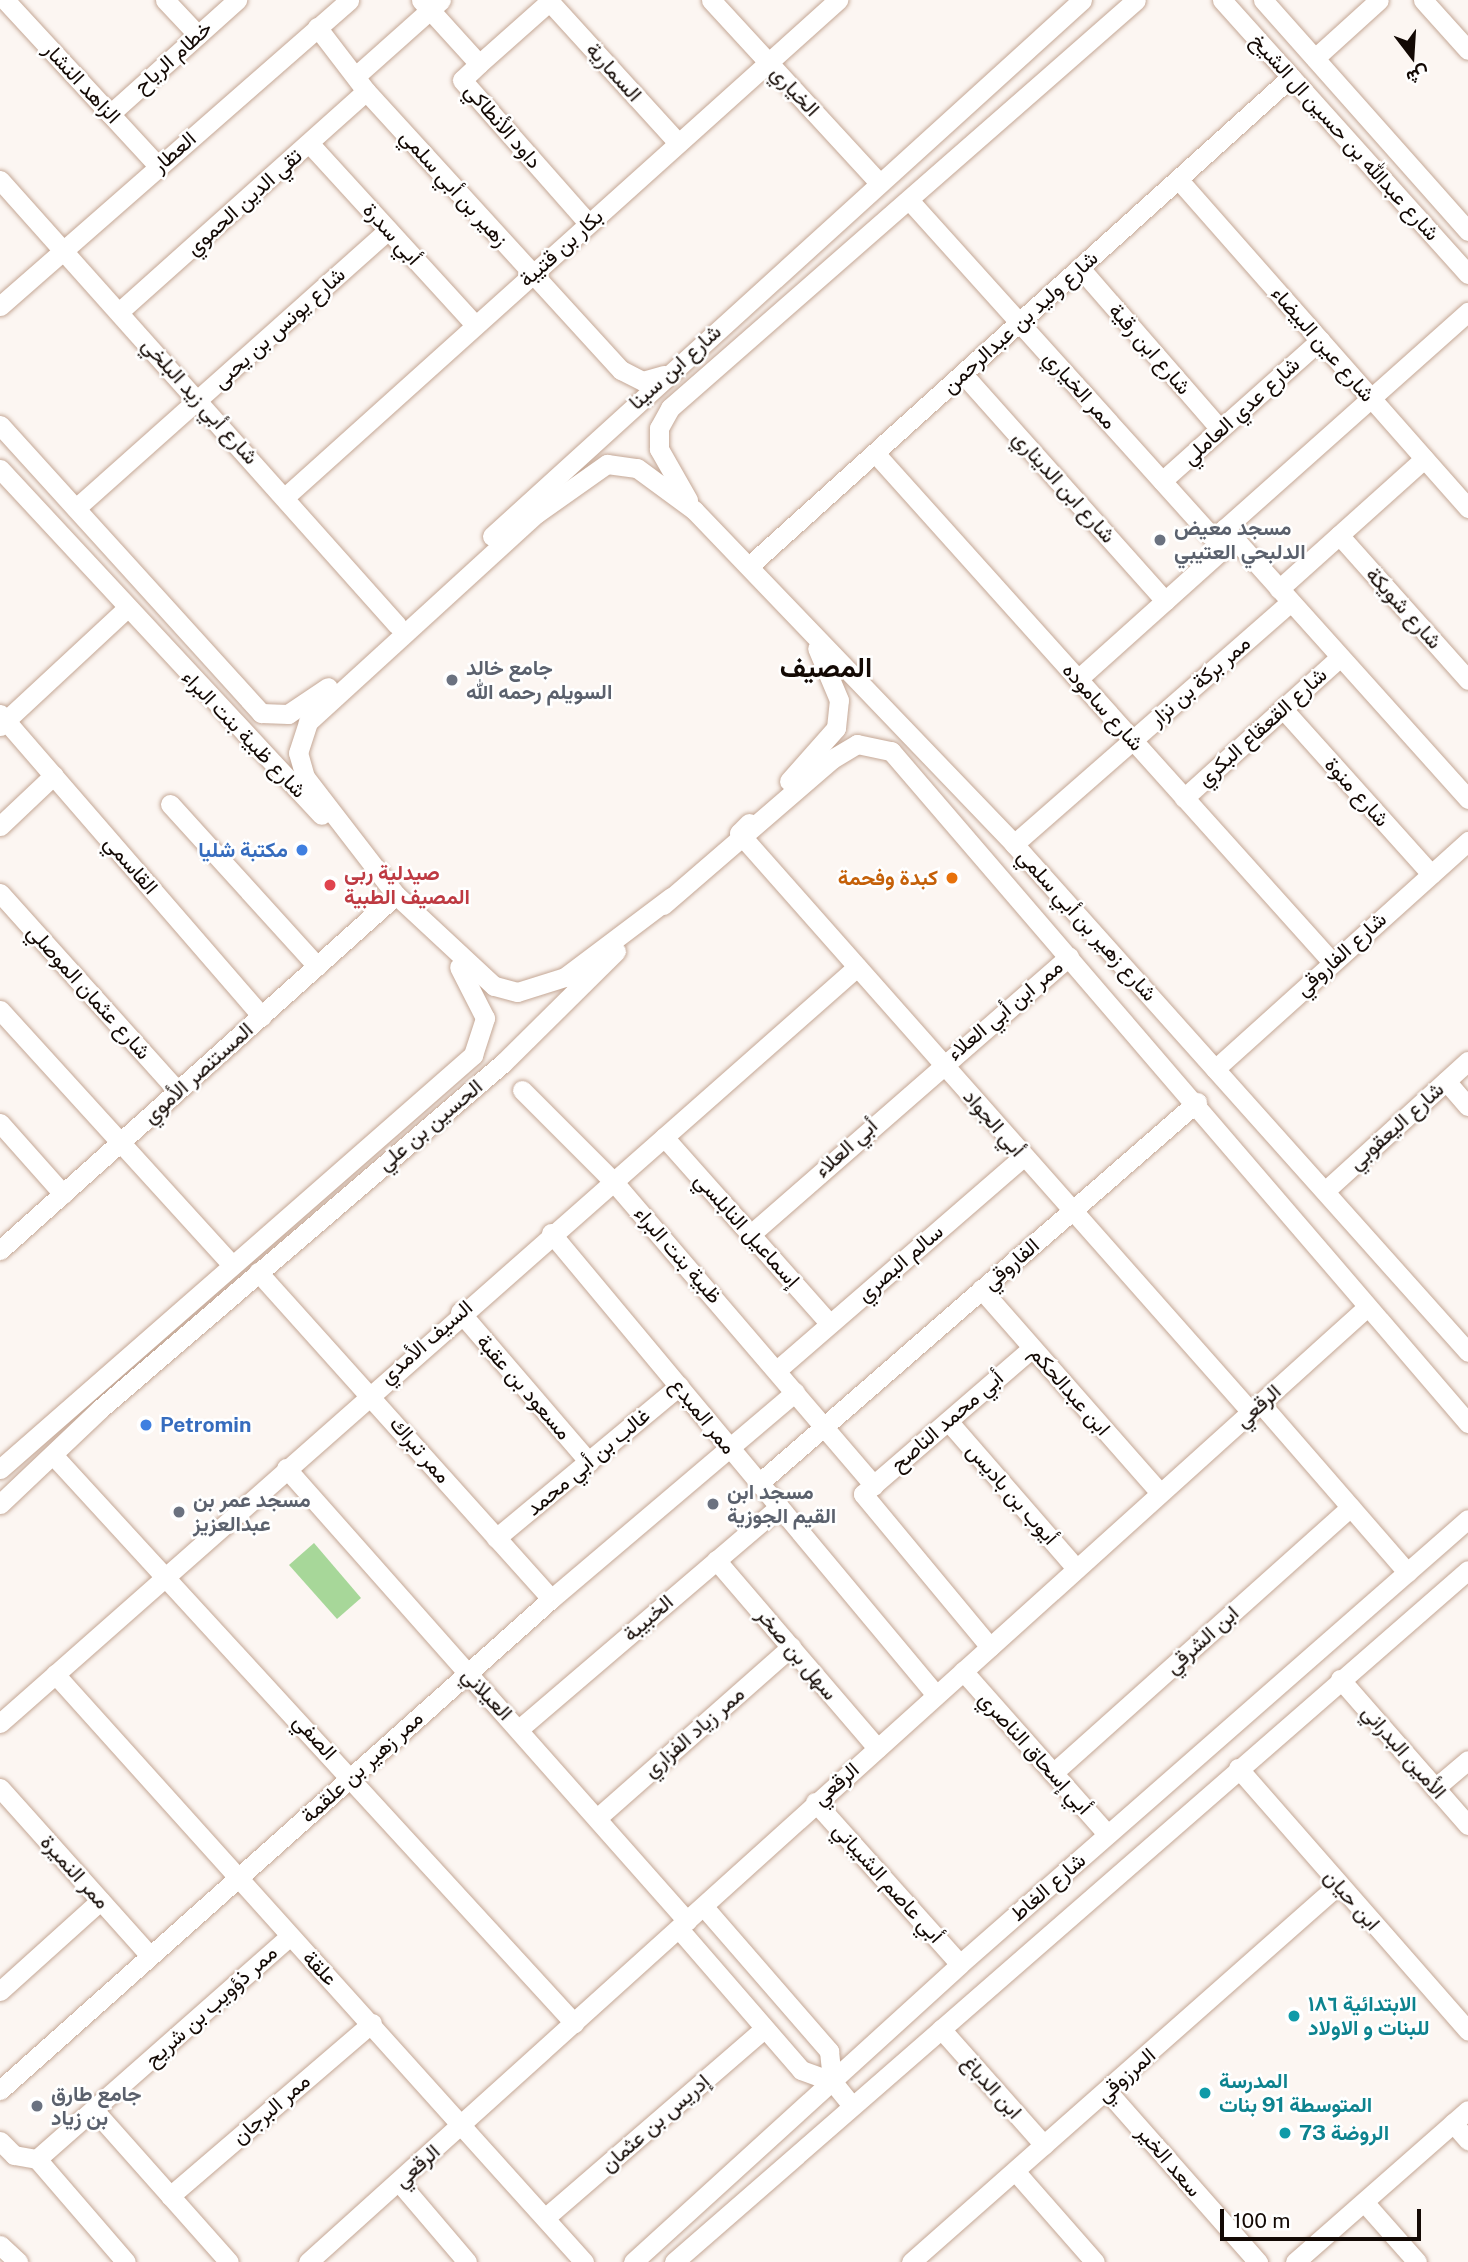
<!DOCTYPE html>
<html>
<head>
<meta charset="utf-8">
<style>
  body { margin:0 }
  #map { position:relative; width:1468px; height:2262px; overflow:hidden; background:#fcf6f2; font-family:"Public Sans",Vazirmatn,sans-serif }
  div>[style] { position:absolute }
  [style*='--x'] { left:calc(var(--x)*1px); top:calc(var(--y)*1px); width:calc(var(--w)*1px); rotate:calc(var(--a)*1deg) }
  .green>* { inset:0; background:#a7d799 }
  .roads { filter:drop-shadow(0 0 2px #c4a795) drop-shadow(0 0 2px #c4a795) }
  .minor>* { height:19px; margin:-9.5px; padding:0 9.5px; transform-origin:9.5px; border-radius:9.5px; background:#fff }
  .dots>* { width:19px; height:19px; translate:-50% -50%; box-sizing:border-box; border:4px solid #fff; border-radius:50% }
  span { translate:-50% -50%; white-space:nowrap; text-align:center; line-height:1.15; -webkit-text-stroke:5px #fff; paint-order:stroke }
  .street-label { font-size:21px; color:#130904 }
  .worship-label { font-size:21px; color:#5b616d; font-weight:700 }
  .left { translate:0 -50%; text-align:left }
  .shop-label { font-size:21px; color:#366cbe; font-weight:700 }
  .right { translate:-100% -50%; text-align:right }
  .health-label { font-size:21px; color:#be3a42; font-weight:700 }
  .food-label { font-size:21px; color:#c56008; font-weight:700 }
  .culture-label { font-size:21px; color:#0d838f; font-weight:700 }
  .district-label { font-size:28px; color:#130904; font-weight:700 }
  .north { position:absolute; left:1377px; top:21px; width:70px; height:70px; -webkit-text-stroke:5px #fff; paint-order:stroke; rotate:163deg; font-size:19px; font-weight:700; line-height:28px; text-align:center; color:#130904 }
  .north::after { content:''; display:block; margin:auto; width:24px; height:32px; background:#130904; clip-path:polygon(50% 0,100% 100%,50% 72%,0 100%) }
  .scale { position:absolute; left:1220px; top:2209px; width:201px; height:32px; box-sizing:border-box; border:4px solid #130904; border-top:0; padding-left:9px; font-size:21px; line-height:24px; white-space:nowrap; color:#130904; -webkit-text-stroke:5px #fff; paint-order:stroke }
</style>
</head>
<body>
<div id="map">
  <div class="green">
    <div style="clip-path:polygon(314px 1543px,361px 1598px,337px 1619px,289px 1565px)"></div>
  </div>
  <div class="roads">
    <div class="minor">
      <div style="--x:5;--y:0;--w:226;--a:47.3"></div>
      <div style="--x:165;--y:0;--w:48;--a:46.7"></div>
      <div style="--x:421;--y:0;--w:86;--a:47.8"></div>
      <div style="--x:479;--y:64;--w:23;--a:137"></div>
      <div style="--x:462;--y:80;--w:191;--a:48.6"></div>
      <div style="--x:711;--y:0;--w:248;--a:47.4"></div>
      <div style="--x:1222;--y:0;--w:368;--a:48.1"></div>
      <div style="--x:1263;--y:0;--w:309;--a:48.4"></div>
      <div style="--x:1423;--y:0;--w:67;--a:48"></div>
      <div style="--x:549;--y:1;--w:192;--a:47.7"></div>
      <div style="--x:317;--y:27;--w:81;--a:52.6"></div>
      <div style="--x:366;--y:91;--w:378;--a:47.6"></div>
      <div style="--x:621;--y:370;--w:25;--a:27"></div>
      <div style="--x:643;--y:381;--w:22;--a:-16"></div>
      <div style="--x:1315;--y:58;--w:86;--a:-42.2"></div>
      <div style="--x:479;--y:64;--w:96;--a:-41.6"></div>
      <div style="--x:358;--y:74;--w:111;--a:-41.7"></div>
      <div style="--x:110;--y:114;--w:171;--a:-41.9"></div>
      <div style="--x:309;--y:143;--w:246;--a:47.6"></div>
      <div style="--x:1178;--y:179;--w:439;--a:48.6"></div>
      <div style="--x:0;--y:180;--w:596;--a:48.26"></div>
      <div style="--x:909;--y:200;--w:469;--a:48"></div>
      <div style="--x:1080;--y:268;--w:213;--a:49"></div>
      <div style="--x:0;--y:306;--w:464;--a:-41.2"></div>
      <div style="--x:120;--y:311;--w:330;--a:-41.8"></div>
      <div style="--x:963;--y:374;--w:304;--a:48.3"></div>
      <div style="--x:0;--y:425;--w:389;--a:47.8"></div>
      <div style="--x:261;--y:713;--w:27;--a:2"></div>
      <div style="--x:288;--y:714;--w:48;--a:-34"></div>
      <div style="--x:875;--y:453;--w:684;--a:48.08"></div>
      <div style="--x:0;--y:469;--w:472;--a:47.1"></div>
      <div style="--x:1162;--y:481;--w:212;--a:-41.7"></div>
      <div style="--x:285;--y:497;--w:744;--a:-41.95"></div>
      <div style="--x:688;--y:500;--w:59;--a:-119.6"></div>
      <div style="--x:659;--y:449;--w:21;--a:-90"></div>
      <div style="--x:659;--y:428;--w:23;--a:-61"></div>
      <div style="--x:670;--y:408;--w:619;--a:-41.2"></div>
      <div style="--x:76;--y:508;--w:418;--a:-41.7"></div>
      <div style="--x:1225;--y:528;--w:364;--a:48.1"></div>
      <div style="--x:1339;--y:535;--w:194;--a:48.3"></div>
      <div style="--x:492;--y:536;--w:797;--a:-42.25"></div>
      <div style="--x:1223;--y:541;--w:11;--a:-90"></div>
      <div style="--x:1223;--y:530;--w:328;--a:-41.7"></div>
      <div style="--x:749;--y:566;--w:730;--a:-42.06"></div>
      <div style="--x:1279;--y:589;--w:195;--a:-41.9"></div>
      <div style="--x:1078;--y:679;--w:195;--a:-41.9"></div>
      <div style="--x:1283;--y:709;--w:222;--a:48.1"></div>
      <div style="--x:0;--y:714;--w:400;--a:49.1"></div>
      <div style="--x:0;--y:726;--w:171;--a:-42.9"></div>
      <div style="--x:789;--y:781;--w:71;--a:-48.4"></div>
      <div style="--x:836;--y:728;--w:28;--a:-84"></div>
      <div style="--x:839;--y:700;--w:56;--a:-112.9"></div>
      <div style="--x:1184;--y:798;--w:210;--a:-42.1"></div>
      <div style="--x:170;--y:804;--w:219;--a:47.8"></div>
      <div style="--x:749;--y:823;--w:14;--a:135"></div>
      <div style="--x:739;--y:833;--w:773;--a:48.51"></div>
      <div style="--x:0;--y:826;--w:74;--a:-43.4"></div>
      <div style="--x:1014;--y:844;--w:367;--a:-41.2"></div>
      <div style="--x:0;--y:893;--w:265;--a:48.1"></div>
      <div style="--x:671;--y:897;--w:133;--a:143"></div>
      <div style="--x:565;--y:977;--w:50;--a:162.6"></div>
      <div style="--x:517;--y:992;--w:24;--a:-165"></div>
      <div style="--x:494;--y:986;--w:134;--a:-137.1"></div>
      <div style="--x:396;--y:895;--w:149;--a:-127.6"></div>
      <div style="--x:305;--y:777;--w:25;--a:-106"></div>
      <div style="--x:298;--y:753;--w:33;--a:-72"></div>
      <div style="--x:308;--y:722;--w:309;--a:-42.4"></div>
      <div style="--x:536;--y:514;--w:87;--a:-35.2"></div>
      <div style="--x:607;--y:464;--w:30;--a:8"></div>
      <div style="--x:637;--y:468;--w:71;--a:36.4"></div>
      <div style="--x:694;--y:510;--w:463;--a:46.2"></div>
      <div style="--x:1014;--y:844;--w:681;--a:48.21"></div>
      <div style="--x:663;--y:905;--w:223;--a:-40.8"></div>
      <div style="--x:832;--y:759;--w:29;--a:-31"></div>
      <div style="--x:857;--y:744;--w:35;--a:12"></div>
      <div style="--x:891;--y:751;--w:886;--a:49.35"></div>
      <div style="--x:0;--y:1010;--w:343;--a:47.7"></div>
      <div style="--x:1215;--y:1069;--w:341;--a:-42"></div>
      <div style="--x:1446;--y:1081;--w:33;--a:49"></div>
      <div style="--x:522;--y:1090;--w:129;--a:45"></div>
      <div style="--x:613;--y:1181;--w:401;--a:49.4"></div>
      <div style="--x:0;--y:1123;--w:95;--a:48.4"></div>
      <div style="--x:664;--y:1137;--w:249;--a:48.4"></div>
      <div style="--x:1325;--y:1191;--w:193;--a:-42.3"></div>
      <div style="--x:551;--y:1233;--w:601;--a:50.19"></div>
      <div style="--x:751;--y:1234;--w:422;--a:-41.1"></div>
      <div style="--x:0;--y:1250;--w:532;--a:-41.88"></div>
      <div style="--x:258;--y:1272;--w:439;--a:48.1"></div>
      <div style="--x:981;--y:1289;--w:271;--a:48.7"></div>
      <div style="--x:460;--y:1312;--w:198;--a:49.3"></div>
      <div style="--x:777;--y:1370;--w:325;--a:-40.9"></div>
      <div style="--x:1261;--y:1404;--w:223;--a:49"></div>
      <div style="--x:948;--y:1421;--w:195;--a:49"></div>
      <div style="--x:53;--y:1455;--w:771;--a:47.47"></div>
      <div style="--x:286;--y:1468;--w:605;--a:48.48"></div>
      <div style="--x:0;--y:1469;--w:629;--a:-41.19"></div>
      <div style="--x:473;--y:1055;--w:39;--a:-72"></div>
      <div style="--x:485;--y:1018;--w:57;--a:-117"></div>
      <div style="--x:758;--y:1484;--w:582;--a:-41.03"></div>
      <div style="--x:0;--y:1504;--w:138;--a:-43.5"></div>
      <div style="--x:100;--y:1409;--w:531;--a:-40.65"></div>
      <div style="--x:503;--y:1063;--w:159;--a:-44.7"></div>
      <div style="--x:496;--y:1538;--w:238;--a:-39.7"></div>
      <div style="--x:716;--y:1560;--w:248;--a:49.4"></div>
      <div style="--x:990;--y:1647;--w:199;--a:-129.7"></div>
      <div style="--x:863;--y:1494;--w:223;--a:-40.8"></div>
      <div style="--x:963;--y:1671;--w:217;--a:48.5"></div>
      <div style="--x:55;--y:1674;--w:791;--a:48.02"></div>
      <div style="--x:1340;--y:1679;--w:194;--a:48.8"></div>
      <div style="--x:0;--y:1723;--w:1143;--a:-41.42"></div>
      <div style="--x:519;--y:1729;--w:340;--a:-40.5"></div>
      <div style="--x:1238;--y:1768;--w:349;--a:48.8"></div>
      <div style="--x:1053;--y:1773;--w:399;--a:-41.8"></div>
      <div style="--x:0;--y:1788;--w:225;--a:48.2"></div>
      <div style="--x:1435;--y:1788;--w:43;--a:-40.3"></div>
      <div style="--x:815;--y:1802;--w:217;--a:48.2"></div>
      <div style="--x:597;--y:1818;--w:259;--a:-41.4"></div>
      <div style="--x:704;--y:1907;--w:191;--a:49"></div>
      <div style="--x:829;--y:2051;--w:30;--a:84"></div>
      <div style="--x:679;--y:1929;--w:186;--a:49.1"></div>
      <div style="--x:801;--y:2070;--w:33;--a:20"></div>
      <div style="--x:832;--y:2081;--w:32;--a:51"></div>
      <div style="--x:0;--y:1991;--w:135;--a:-42"></div>
      <div style="--x:941;--y:2029;--w:155;--a:48.4"></div>
      <div style="--x:0;--y:2090;--w:738;--a:-41.7"></div>
      <div style="--x:551;--y:1599;--w:320;--a:-40.3"></div>
      <div style="--x:1108;--y:2092;--w:227;--a:48.6"></div>
      <div style="--x:94;--y:2110;--w:203;--a:48.4"></div>
      <div style="--x:1453;--y:2123;--w:23;--a:49"></div>
      <div style="--x:0;--y:2141;--w:20;--a:45"></div>
      <div style="--x:14;--y:2155;--w:23;--a:10"></div>
      <div style="--x:37;--y:2159;--w:136;--a:49.2"></div>
      <div style="--x:37;--y:2159;--w:337;--a:-41.4"></div>
      <div style="--x:1015;--y:2171;--w:121;--a:48.7"></div>
      <div style="--x:399;--y:2182;--w:105;--a:49.6"></div>
      <div style="--x:170;--y:2196;--w:266;--a:-40.6"></div>
      <div style="--x:1364;--y:2202;--w:80;--a:48.5"></div>
      <div style="--x:546;--y:2217;--w:288;--a:-40.8"></div>
      <div style="--x:0;--y:2245;--w:25;--a:43"></div>
      <div style="--x:308;--y:2262;--w:1425;--a:-42.04"></div>
      <div style="--x:633;--y:2262;--w:442;--a:-42.3"></div>
      <div style="--x:960;--y:1964;--w:675;--a:-41.22"></div>
      <div style="--x:674;--y:2262;--w:1053;--a:-41.07"></div>
      <div style="--x:911;--y:2262;--w:570;--a:-41.44"></div>
      <div style="--x:1295;--y:2262;--w:230;--a:-41.3"></div>
    </div>
  </div>
  <div class="dots">
    <div style="left:1160px;top:540px;background:#6b7280"></div>
    <div style="left:452px;top:680px;background:#6b7280"></div>
    <div style="left:302px;top:850px;background:#3f7fe0"></div>
    <div style="left:952px;top:878px;background:#e8710a"></div>
    <div style="left:330px;top:885px;background:#e0444e"></div>
    <div style="left:146px;top:1425px;background:#3f7fe0"></div>
    <div style="left:713px;top:1504px;background:#6b7280"></div>
    <div style="left:179px;top:1512px;background:#6b7280"></div>
    <div style="left:1294px;top:2016px;background:#0f9aa8"></div>
    <div style="left:1205px;top:2093px;background:#0f9aa8"></div>
    <div style="left:37px;top:2106px;background:#6b7280"></div>
    <div style="left:1285px;top:2133px;background:#0f9aa8"></div>
  </div>
  <div class="street-label">
    <span style="left:173px;top:57px;rotate:-42deg">خطام الرياح</span>
    <span style="left:614px;top:72px;rotate:48deg">السمارية</span>
    <span style="left:82px;top:83px;rotate:47deg">الزاهد النشار</span>
    <span style="left:795px;top:91px;rotate:47deg">الخياري</span>
    <span style="left:503px;top:126px;rotate:49deg">داود الأنطاكي</span>
    <span style="left:1345px;top:137px;rotate:48deg">شارع عبدالله بن حسين ال الشيخ</span>
    <span style="left:174px;top:152px;rotate:-41deg">العطار</span>
    <span style="left:454px;top:188px;rotate:48deg">زهير بن أبي سلمي</span>
    <span style="left:244px;top:202px;rotate:-42deg">تقي الدين الحموي</span>
    <span style="left:392px;top:234px;rotate:48deg">أبي سدرة</span>
    <span style="left:561px;top:248px;rotate:-42deg">بكار بن قتيبة</span>
    <span style="left:1020px;top:322px;rotate:-42deg">شارع وليد بن عبدالرحمن</span>
    <span style="left:279px;top:328px;rotate:-42deg">شارع يونس بن يحىى</span>
    <span style="left:1323px;top:344px;rotate:49deg">شارع عين البيضاء</span>
    <span style="left:1150px;top:349px;rotate:49deg">شارع ابن رقية</span>
    <span style="left:675px;top:367px;rotate:-42deg">شارع ابن سينا</span>
    <span style="left:1080px;top:390px;rotate:48deg">ممر الخياري</span>
    <span style="left:200px;top:401px;rotate:48deg">شارع أبي زيد البلخي</span>
    <span style="left:1241px;top:411px;rotate:-42deg">شارع عدي العاملي</span>
    <span style="left:1064px;top:487px;rotate:48deg">شارع ابن الديناري</span>
    <span style="left:1404px;top:608px;rotate:48deg">شارع شويكة</span>
    <span style="left:1200px;top:681px;rotate:-41deg">ممر بركة بن نزار</span>
    <span style="left:1103px;top:707px;rotate:48deg">شارع ساموده</span>
    <span style="left:1262px;top:727px;rotate:-42deg">شارع القعقاع البكري</span>
    <span style="left:244px;top:734px;rotate:46deg">شارع ظبية بنت البراء</span>
    <span style="left:1357px;top:792px;rotate:48deg">شارع منوة</span>
    <span style="left:131px;top:865px;rotate:49deg">القاسمي</span>
    <span style="left:1087px;top:925px;rotate:48deg">شارع زهير بن أبي سلمي</span>
    <span style="left:1341px;top:954px;rotate:-42deg">شارع الفاروقي</span>
    <span style="left:89px;top:992px;rotate:48deg">شارع عثمان الموصلي</span>
    <span style="left:1005px;top:1010px;rotate:-40deg">ممر ابن أبي العلاء</span>
    <span style="left:198px;top:1073px;rotate:-42deg">المستنصر الأموي</span>
    <span style="left:994px;top:1123px;rotate:49deg">أبي الجواد</span>
    <span style="left:430px;top:1125px;rotate:-40deg">الحسين بن علي</span>
    <span style="left:1396px;top:1126px;rotate:-42deg">شارع اليعقوبي</span>
    <span style="left:846px;top:1148px;rotate:-42deg">أبي العلاء</span>
    <span style="left:747px;top:1230px;rotate:48deg">إسماعيل النابلسي</span>
    <span style="left:678px;top:1255px;rotate:49deg">ظبية بنت البراء</span>
    <span style="left:900px;top:1263px;rotate:-41deg">سالم البصري</span>
    <span style="left:1011px;top:1264px;rotate:-41deg">الفاروقي</span>
    <span style="left:426px;top:1342px;rotate:-41deg">السيف الأمدي</span>
    <span style="left:524px;top:1387px;rotate:49deg">مسعود بن عقبة</span>
    <span style="left:1070px;top:1391px;rotate:49deg">ابن عبدالحكم</span>
    <span style="left:1258px;top:1406px;rotate:-42deg">الرقعي</span>
    <span style="left:703px;top:1416px;rotate:51deg">ممر المبدع</span>
    <span style="left:947px;top:1421px;rotate:-41deg">أبي محمد الناصح</span>
    <span style="left:420px;top:1450px;rotate:49deg">ممر تبراك</span>
    <span style="left:588px;top:1462px;rotate:-40deg">غالب بن أبي محمد</span>
    <span style="left:1012px;top:1494px;rotate:49deg">أيوب بن باديس</span>
    <span style="left:648px;top:1618px;rotate:-41deg">الخبيبة</span>
    <span style="left:1202px;top:1640px;rotate:-42deg">ابن الشرقي</span>
    <span style="left:797px;top:1654px;rotate:50deg">سهل بن صخر</span>
    <span style="left:487px;top:1694px;rotate:47deg">العيلاني</span>
    <span style="left:694px;top:1732px;rotate:-41deg">ممر زياد الفزاري</span>
    <span style="left:315px;top:1737px;rotate:48deg">الصفي</span>
    <span style="left:1404px;top:1752px;rotate:49deg">الأمين البدراني</span>
    <span style="left:1035px;top:1753px;rotate:48deg">أبي إسحاق الناصري</span>
    <span style="left:362px;top:1767px;rotate:-42deg">ممر زهير بن علقمة</span>
    <span style="left:836px;top:1784px;rotate:-41deg">الرقعي</span>
    <span style="left:75px;top:1872px;rotate:48deg">ممر النميرة</span>
    <span style="left:888px;top:1883px;rotate:48deg">أبي عاصم الشيباني</span>
    <span style="left:1048px;top:1887px;rotate:-41deg">شارع الغاط</span>
    <span style="left:1352px;top:1900px;rotate:49deg">ابن حيان</span>
    <span style="left:320px;top:1968px;rotate:46deg">علقة</span>
    <span style="left:211px;top:2006px;rotate:-42deg">ممر ذؤويب بن شريح</span>
    <span style="left:1126px;top:2075px;rotate:-41deg">المرزوقي</span>
    <span style="left:992px;top:2087px;rotate:48deg">ابن الدباغ</span>
    <span style="left:271px;top:2109px;rotate:-41deg">ممر البرجان</span>
    <span style="left:655px;top:2123px;rotate:-41deg">إدريس بن عثمان</span>
    <span style="left:1169px;top:2161px;rotate:49deg">سعد الخير</span>
    <span style="left:417px;top:2166px;rotate:-42deg">الرقعي</span>
  </div>
  <div class="worship-label">
    <span class="left" style="left:1174px;top:540px">مسجد معيض<br>الدلبحي العتيبي</span>
    <span class="left" style="left:466px;top:680px">جامع خالد<br>السويلم رحمه الله</span>
    <span class="left" style="left:727px;top:1504px">مسجد ابن<br>القيم الجوزية</span>
    <span class="left" style="left:193px;top:1512px">مسجد عمر بن<br>عبدالعزيز</span>
    <span class="left" style="left:51px;top:2106px">جامع طارق<br>بن زياد</span>
  </div>
  <div class="shop-label">
    <span class="right" style="left:288px;top:850px">مكتبة شليا</span>
    <span class="left" style="left:160px;top:1425px">Petromin</span>
  </div>
  <div class="health-label">
    <span class="left" style="left:344px;top:885px">صيدلية ربى<br>المصيف الطبية</span>
  </div>
  <div class="food-label">
    <span class="right" style="left:938px;top:878px">كبدة وفحمة</span>
  </div>
  <div class="culture-label">
    <span class="left" style="left:1308px;top:2016px">الابتدائية ١٨٦<br>للبنات و الاولاد</span>
    <span class="left" style="left:1219px;top:2093px">المدرسة<br>المتوسطة 91 بنات</span>
    <span class="left" style="left:1299px;top:2133px">الروضة 73</span>
  </div>
  <div class="district-label">
    <span style="left:826px;top:667px">المصيف</span>
  </div>
  <div class="north">ش</div>
  <div class="scale">100 m</div>
</div>
</body>
</html>
